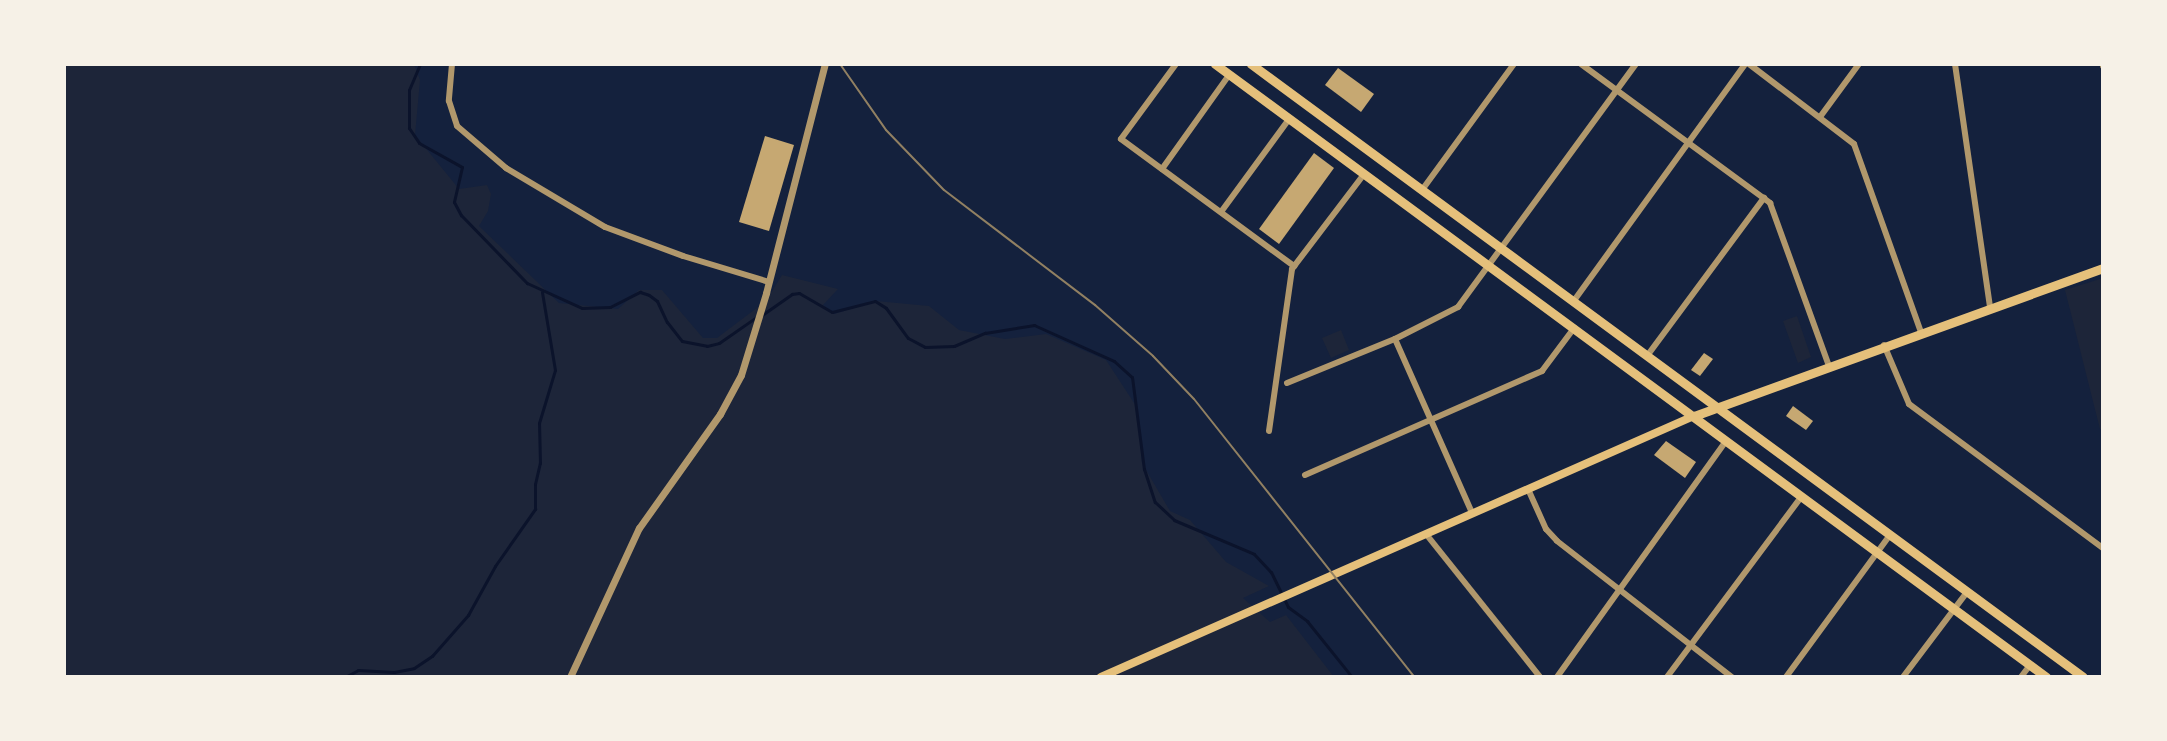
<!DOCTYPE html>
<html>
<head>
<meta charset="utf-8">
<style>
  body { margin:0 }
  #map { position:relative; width:2167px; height:741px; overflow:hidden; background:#14213d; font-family:"Public Sans",sans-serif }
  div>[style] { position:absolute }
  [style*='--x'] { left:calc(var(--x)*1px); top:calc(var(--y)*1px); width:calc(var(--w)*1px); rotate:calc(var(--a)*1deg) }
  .green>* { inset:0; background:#1d2539 }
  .stream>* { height:3px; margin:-1.5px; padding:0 1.5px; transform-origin:1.5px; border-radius:1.5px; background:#0b132b }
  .building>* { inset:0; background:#c6a872 }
  .minor>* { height:6px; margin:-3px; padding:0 3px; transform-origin:3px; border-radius:3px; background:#b1986c }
  .tertiary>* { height:7px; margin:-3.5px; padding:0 3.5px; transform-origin:3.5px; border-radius:3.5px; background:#b1986c }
  .secondary>* { height:8px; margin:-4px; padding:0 4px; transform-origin:4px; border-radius:4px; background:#e5c07b }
  .primary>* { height:9px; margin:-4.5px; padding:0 4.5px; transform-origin:4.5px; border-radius:4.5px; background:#e5c07b }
  .tram>* { height:2px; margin:-1px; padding:0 1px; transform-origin:1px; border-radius:1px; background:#918062 }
  span { translate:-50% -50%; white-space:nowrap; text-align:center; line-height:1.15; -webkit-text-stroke:6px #f6f1e7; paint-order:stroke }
  .frame { position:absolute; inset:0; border:66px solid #f6f1e7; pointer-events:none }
</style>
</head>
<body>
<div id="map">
  <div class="green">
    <div style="clip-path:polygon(64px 64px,414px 64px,420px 80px,415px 135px,459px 189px,487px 185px,491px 194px,488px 211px,479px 226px,559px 303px,618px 309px,639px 290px,662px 290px,703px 338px,717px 338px,766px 301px,782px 275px,838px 289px,823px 305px,834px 314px,876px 301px,929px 306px,959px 330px,1005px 339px,1046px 334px,1106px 360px,1138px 409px,1142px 463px,1170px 511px,1190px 520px,1226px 562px,1269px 586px,1243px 598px,1270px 622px,1286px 615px,1334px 677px,64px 677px)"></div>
    <div style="clip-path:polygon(2103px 278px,2103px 429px,2100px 429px,2065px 290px)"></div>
    <div style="clip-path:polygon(1797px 316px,1811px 357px,1798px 363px,1783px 321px)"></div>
    <div style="clip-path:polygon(1341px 330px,1349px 350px,1331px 358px,1322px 338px)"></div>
  </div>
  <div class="stream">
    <div style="--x:420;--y:64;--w:28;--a:113"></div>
    <div style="--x:409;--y:90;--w:38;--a:90"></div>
    <div style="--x:409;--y:128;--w:18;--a:56"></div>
    <div style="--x:419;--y:143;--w:49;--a:29.2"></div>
    <div style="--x:462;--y:167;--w:36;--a:103"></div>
    <div style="--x:454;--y:202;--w:15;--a:62"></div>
    <div style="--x:461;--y:215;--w:95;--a:45.9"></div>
    <div style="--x:527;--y:283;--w:60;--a:24.4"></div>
    <div style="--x:582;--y:308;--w:28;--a:-2"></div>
    <div style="--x:610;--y:307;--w:34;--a:-27"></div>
    <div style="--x:640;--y:292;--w:9;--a:18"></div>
    <div style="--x:649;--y:295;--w:10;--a:37"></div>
    <div style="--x:657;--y:301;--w:23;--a:65"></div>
    <div style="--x:667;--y:322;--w:24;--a:52"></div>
    <div style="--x:682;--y:341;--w:25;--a:11"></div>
    <div style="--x:707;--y:346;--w:12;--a:-14"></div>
    <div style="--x:719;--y:343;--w:44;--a:-34.8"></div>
    <div style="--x:762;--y:315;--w:37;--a:-35"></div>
    <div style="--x:792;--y:294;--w:7;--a:-8"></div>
    <div style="--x:799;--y:293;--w:38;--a:30"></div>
    <div style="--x:832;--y:312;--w:44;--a:-14.3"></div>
    <div style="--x:875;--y:301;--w:13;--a:32"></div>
    <div style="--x:886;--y:308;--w:37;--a:54"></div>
    <div style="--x:908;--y:338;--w:19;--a:28"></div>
    <div style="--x:925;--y:347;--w:29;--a:-2"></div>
    <div style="--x:954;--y:346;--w:34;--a:-23"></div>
    <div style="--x:985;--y:333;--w:50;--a:-9.3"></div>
    <div style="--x:1034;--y:325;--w:88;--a:24.2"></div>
    <div style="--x:1114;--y:361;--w:24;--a:42"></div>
    <div style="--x:1132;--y:377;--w:93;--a:82.6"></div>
    <div style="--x:1144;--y:469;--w:35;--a:72"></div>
    <div style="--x:1155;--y:502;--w:26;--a:43"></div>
    <div style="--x:1174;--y:520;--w:87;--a:23"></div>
    <div style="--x:1254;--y:554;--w:25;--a:47"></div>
    <div style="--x:1271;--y:572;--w:39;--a:64"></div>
    <div style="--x:1288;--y:607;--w:24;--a:36"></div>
    <div style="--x:1307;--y:621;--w:72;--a:51.2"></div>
    <div style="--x:345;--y:677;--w:15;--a:-28"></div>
    <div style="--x:358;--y:670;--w:36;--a:3"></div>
    <div style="--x:394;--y:672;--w:20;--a:-11"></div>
    <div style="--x:414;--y:668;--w:22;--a:-34"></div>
    <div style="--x:432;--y:656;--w:55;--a:-48.7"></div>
    <div style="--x:468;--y:615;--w:56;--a:-61.1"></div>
    <div style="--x:495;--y:566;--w:70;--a:-54.9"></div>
    <div style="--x:535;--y:509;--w:25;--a:-90"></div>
    <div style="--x:535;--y:484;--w:22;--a:-77"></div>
    <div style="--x:540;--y:463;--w:40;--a:-91.4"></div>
    <div style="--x:539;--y:423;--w:55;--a:-73.2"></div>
    <div style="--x:555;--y:370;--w:79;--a:-99.5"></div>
  </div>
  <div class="building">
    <div style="clip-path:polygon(1338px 68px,1374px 94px,1361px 112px,1325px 85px)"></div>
    <div style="clip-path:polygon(765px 136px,794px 145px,769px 231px,739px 222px)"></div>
    <div style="clip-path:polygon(1314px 153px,1334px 168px,1279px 244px,1259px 229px)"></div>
    <div style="clip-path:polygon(1704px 353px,1713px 359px,1700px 376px,1691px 370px)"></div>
    <div style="clip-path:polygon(1793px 406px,1813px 421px,1806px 430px,1786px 416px)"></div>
    <div style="clip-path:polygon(1666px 441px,1696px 462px,1685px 478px,1654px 455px)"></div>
  </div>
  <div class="minor">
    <div style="--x:452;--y:64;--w:37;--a:95"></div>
    <div style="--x:449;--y:101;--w:26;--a:72"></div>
    <div style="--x:457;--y:126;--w:65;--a:40.6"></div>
    <div style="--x:506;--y:168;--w:115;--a:30.8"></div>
    <div style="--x:605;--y:227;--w:83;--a:20.4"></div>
    <div style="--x:683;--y:256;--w:90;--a:16.8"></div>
    <div style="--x:1176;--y:64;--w:93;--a:126.3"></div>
    <div style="--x:1121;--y:139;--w:215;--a:36.3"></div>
    <div style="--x:1581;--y:64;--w:235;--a:36.3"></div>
    <div style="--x:1770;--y:203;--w:173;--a:70.1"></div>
    <div style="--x:1749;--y:64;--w:132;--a:37.3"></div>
    <div style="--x:1854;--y:144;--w:200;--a:70.4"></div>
    <div style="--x:1955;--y:64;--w:246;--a:81.8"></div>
    <div style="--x:2103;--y:64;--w:2;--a:90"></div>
    <div style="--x:1820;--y:117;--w:66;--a:-53.7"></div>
    <div style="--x:1162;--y:169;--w:115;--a:-54.5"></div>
    <div style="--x:1422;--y:190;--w:156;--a:-53.9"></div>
    <div style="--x:1221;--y:212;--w:115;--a:-53.8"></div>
    <div style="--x:1573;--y:302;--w:294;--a:-54.1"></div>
    <div style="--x:1395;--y:339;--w:190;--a:66.1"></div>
    <div style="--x:1884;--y:345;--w:64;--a:67"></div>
    <div style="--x:1909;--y:404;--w:242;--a:36.6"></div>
    <div style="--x:1647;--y:356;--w:197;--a:-53.5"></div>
    <div style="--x:1287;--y:383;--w:117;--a:-22.2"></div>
    <div style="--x:1395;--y:339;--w:71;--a:-26.9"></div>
    <div style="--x:1458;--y:307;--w:301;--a:-53.8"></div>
    <div style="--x:1269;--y:431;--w:164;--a:-81.9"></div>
    <div style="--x:1292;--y:269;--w:119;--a:-52.8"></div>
    <div style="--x:1305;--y:475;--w:259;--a:-23.7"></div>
    <div style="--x:1542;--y:371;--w:54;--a:-53.3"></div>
    <div style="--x:1528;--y:489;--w:44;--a:65.8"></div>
    <div style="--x:1546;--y:529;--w:16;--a:47"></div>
    <div style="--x:1557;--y:541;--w:222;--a:37.9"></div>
    <div style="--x:1426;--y:534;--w:183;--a:51.4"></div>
    <div style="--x:1557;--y:677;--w:290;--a:-54.4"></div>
    <div style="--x:1667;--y:677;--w:224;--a:-53.3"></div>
    <div style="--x:1786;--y:677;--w:176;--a:-53.8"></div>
    <div style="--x:1903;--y:677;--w:106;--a:-53"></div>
    <div style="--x:2021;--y:677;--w:15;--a:-53"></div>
  </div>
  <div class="tertiary">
    <div style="--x:570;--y:677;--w:164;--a:-65.2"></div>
    <div style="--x:639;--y:528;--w:140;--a:-54.6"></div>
    <div style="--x:720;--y:414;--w:44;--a:-61.7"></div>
    <div style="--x:741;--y:375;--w:86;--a:-73"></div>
    <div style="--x:766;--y:293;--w:236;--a:-75.6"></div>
  </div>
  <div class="secondary">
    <div style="--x:1101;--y:677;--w:648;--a:-23.76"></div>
  </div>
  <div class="primary">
    <div style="--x:1215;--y:64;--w:1033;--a:36.41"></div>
    <div style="--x:1251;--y:64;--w:1033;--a:36.38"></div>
    <div style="--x:1694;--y:416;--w:435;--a:-19.9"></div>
  </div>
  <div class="tram">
    <div style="--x:840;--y:64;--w:80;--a:55.1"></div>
    <div style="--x:886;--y:130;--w:83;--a:46"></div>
    <div style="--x:944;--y:190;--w:190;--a:37.3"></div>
    <div style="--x:1095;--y:305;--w:77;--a:41.3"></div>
    <div style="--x:1153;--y:356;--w:59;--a:46.4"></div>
    <div style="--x:1194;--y:399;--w:355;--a:51.6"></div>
  </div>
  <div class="frame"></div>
</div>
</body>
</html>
